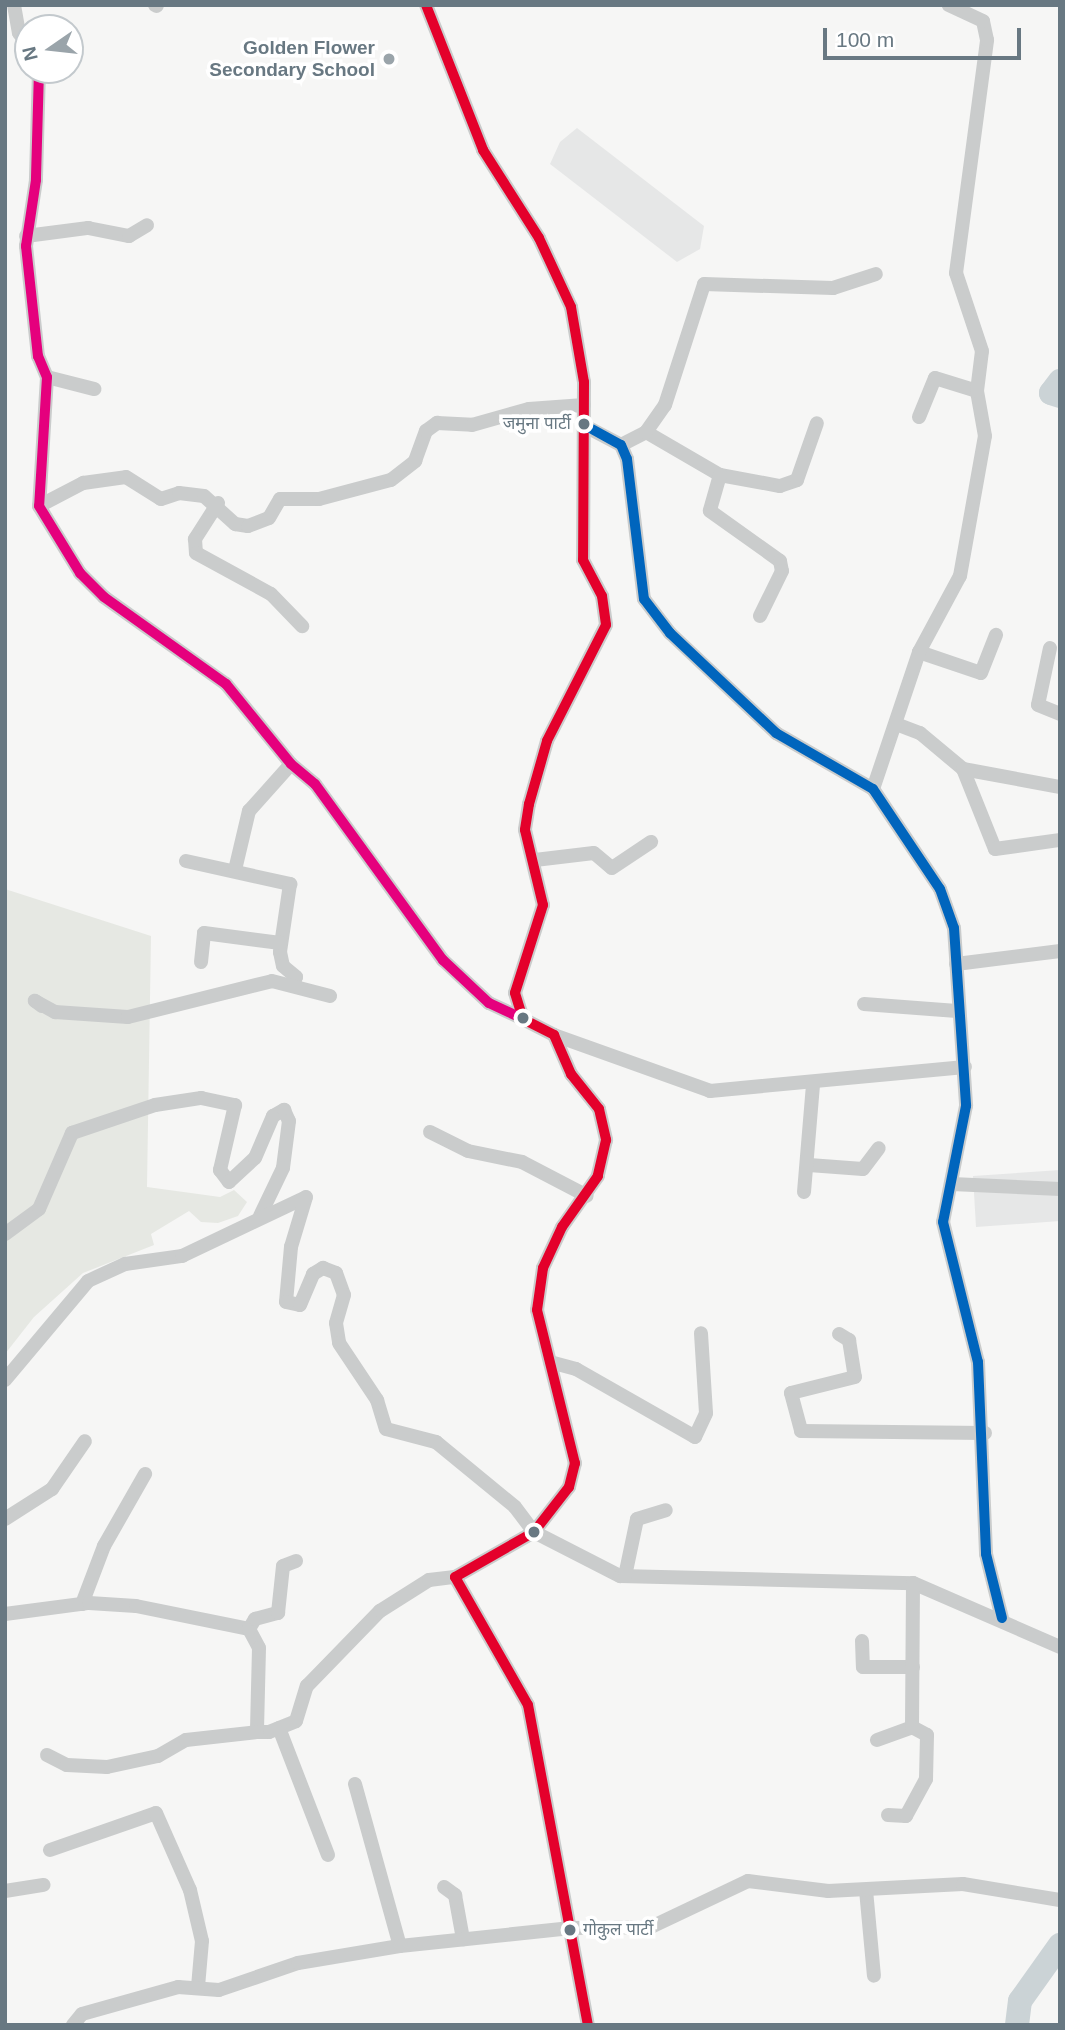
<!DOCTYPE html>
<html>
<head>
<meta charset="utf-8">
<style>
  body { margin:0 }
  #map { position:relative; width:1065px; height:2030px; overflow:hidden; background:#f6f6f5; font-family:Helvetica,"Noto Sans Devanagari",sans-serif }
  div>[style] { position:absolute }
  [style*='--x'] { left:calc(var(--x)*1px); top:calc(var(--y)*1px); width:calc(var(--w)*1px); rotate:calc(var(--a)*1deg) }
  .built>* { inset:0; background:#e6e7e7 }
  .green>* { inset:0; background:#e6e8e3 }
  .river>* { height:24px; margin:-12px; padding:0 12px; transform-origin:12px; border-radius:12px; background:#cbd3d6 }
  .minor>* { height:14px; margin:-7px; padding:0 7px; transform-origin:7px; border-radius:7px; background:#cacccc }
  .bus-1>* { height:10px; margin:-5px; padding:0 5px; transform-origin:5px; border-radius:5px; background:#e4002b }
  .bus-2>* { height:10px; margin:-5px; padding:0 5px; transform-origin:5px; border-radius:5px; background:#e5007d }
  .bus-3>* { height:10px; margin:-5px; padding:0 5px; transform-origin:5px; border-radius:5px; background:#0065bd }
  .dots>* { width:19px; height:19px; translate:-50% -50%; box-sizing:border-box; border:4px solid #fff; border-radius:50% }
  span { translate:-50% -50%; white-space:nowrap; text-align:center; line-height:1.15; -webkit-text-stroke:7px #fff; paint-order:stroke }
  .bus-label { font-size:17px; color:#687882 }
  .right { translate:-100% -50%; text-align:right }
  .left { translate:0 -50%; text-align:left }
  .poi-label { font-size:19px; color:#687882; font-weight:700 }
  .frame { position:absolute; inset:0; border:7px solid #687882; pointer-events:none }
  .north { position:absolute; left:14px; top:14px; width:70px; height:70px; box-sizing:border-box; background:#fff; border:2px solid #c3c9cd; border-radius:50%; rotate:256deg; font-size:19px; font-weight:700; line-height:28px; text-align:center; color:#687882 }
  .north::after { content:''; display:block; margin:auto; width:24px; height:32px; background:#9aa4aa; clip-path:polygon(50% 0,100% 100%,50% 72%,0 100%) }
  .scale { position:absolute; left:823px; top:28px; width:198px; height:32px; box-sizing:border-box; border:4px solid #687882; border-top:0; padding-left:9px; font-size:21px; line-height:24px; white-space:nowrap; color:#687882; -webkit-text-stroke:5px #fff; paint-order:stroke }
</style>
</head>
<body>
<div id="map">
  <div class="built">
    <div style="clip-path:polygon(577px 128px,704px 226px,700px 249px,677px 262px,550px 164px,560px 142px)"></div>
    <div style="clip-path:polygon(1060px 1170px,1060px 1221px,976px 1227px,973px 1176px)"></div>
  </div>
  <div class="green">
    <div style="clip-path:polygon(5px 889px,151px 936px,147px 1187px,220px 1197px,234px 1190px,247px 1202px,238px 1216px,218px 1223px,201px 1222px,189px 1211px,151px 1234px,154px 1245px,83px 1273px,34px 1317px,5px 1354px)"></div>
  </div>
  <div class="river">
    <div style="--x:1060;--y:381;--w:15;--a:127"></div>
    <div style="--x:1051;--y:393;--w:9;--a:18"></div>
    <div style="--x:1017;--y:2025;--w:24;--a:-83"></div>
    <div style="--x:1020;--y:2001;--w:69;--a:-54.5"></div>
  </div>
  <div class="minor">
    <div style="--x:14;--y:5;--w:28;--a:80"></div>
    <div style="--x:19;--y:33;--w:14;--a:51"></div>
    <div style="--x:155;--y:5;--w:2;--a:27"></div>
    <div style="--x:426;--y:5;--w:156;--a:68.5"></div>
    <div style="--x:483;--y:150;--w:104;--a:57.5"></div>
    <div style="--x:539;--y:238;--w:76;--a:65.1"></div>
    <div style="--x:571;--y:307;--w:76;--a:80.2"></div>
    <div style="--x:584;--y:382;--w:178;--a:90.3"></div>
    <div style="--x:583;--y:560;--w:41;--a:62.2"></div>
    <div style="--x:602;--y:596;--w:29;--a:82"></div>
    <div style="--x:606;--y:625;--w:130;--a:117"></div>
    <div style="--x:547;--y:741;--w:66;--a:105.9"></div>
    <div style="--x:529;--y:804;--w:26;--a:99"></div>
    <div style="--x:525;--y:830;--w:77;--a:76.5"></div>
    <div style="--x:543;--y:905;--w:92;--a:107.7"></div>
    <div style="--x:515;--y:993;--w:27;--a:73"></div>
    <div style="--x:523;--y:1019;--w:35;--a:27"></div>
    <div style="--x:554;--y:1035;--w:43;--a:66.4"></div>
    <div style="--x:571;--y:1074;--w:45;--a:51.3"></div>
    <div style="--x:599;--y:1109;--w:32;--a:77"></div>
    <div style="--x:606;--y:1140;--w:37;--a:103"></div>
    <div style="--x:598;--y:1176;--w:62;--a:125.2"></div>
    <div style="--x:562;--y:1227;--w:45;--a:114.9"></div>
    <div style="--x:543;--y:1268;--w:42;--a:98.1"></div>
    <div style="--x:537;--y:1310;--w:158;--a:76.1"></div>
    <div style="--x:575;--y:1463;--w:25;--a:104"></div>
    <div style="--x:569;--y:1487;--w:57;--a:127.9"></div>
    <div style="--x:534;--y:1532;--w:91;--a:150.3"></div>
    <div style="--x:455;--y:1577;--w:147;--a:60.3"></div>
    <div style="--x:528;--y:1705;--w:326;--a:79.4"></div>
    <div style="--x:39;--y:70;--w:110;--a:91.6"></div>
    <div style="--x:36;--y:180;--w:67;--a:98.6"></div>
    <div style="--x:26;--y:246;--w:111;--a:83.8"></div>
    <div style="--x:38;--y:356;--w:23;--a:67"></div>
    <div style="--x:47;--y:377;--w:129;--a:93.5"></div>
    <div style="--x:39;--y:506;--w:79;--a:58.5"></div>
    <div style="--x:80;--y:573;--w:34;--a:45"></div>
    <div style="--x:104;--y:597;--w:150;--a:35.5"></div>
    <div style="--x:226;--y:684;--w:103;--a:50.9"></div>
    <div style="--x:291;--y:764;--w:31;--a:40"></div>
    <div style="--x:315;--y:784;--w:218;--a:54"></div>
    <div style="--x:443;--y:960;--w:63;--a:43.1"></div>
    <div style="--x:489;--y:1003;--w:38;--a:25"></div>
    <div style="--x:26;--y:236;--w:63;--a:-7.4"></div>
    <div style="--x:88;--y:228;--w:42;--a:11"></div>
    <div style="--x:129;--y:236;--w:21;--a:-31"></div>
    <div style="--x:47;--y:377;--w:49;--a:14.3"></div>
    <div style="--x:919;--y:417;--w:42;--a:-67.7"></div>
    <div style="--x:935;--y:378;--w:44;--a:17.2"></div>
    <div style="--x:583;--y:425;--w:43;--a:27.8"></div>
    <div style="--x:621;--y:445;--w:15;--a:67"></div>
    <div style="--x:627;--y:459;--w:141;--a:83.1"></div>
    <div style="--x:644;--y:599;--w:43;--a:52.6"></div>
    <div style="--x:670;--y:633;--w:146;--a:43.3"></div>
    <div style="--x:776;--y:733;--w:112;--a:30"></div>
    <div style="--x:873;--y:789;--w:120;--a:56.2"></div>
    <div style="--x:940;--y:889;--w:41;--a:70.3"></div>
    <div style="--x:954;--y:928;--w:178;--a:86.1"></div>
    <div style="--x:966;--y:1106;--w:118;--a:101.2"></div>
    <div style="--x:943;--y:1222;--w:144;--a:76"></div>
    <div style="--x:978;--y:1362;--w:192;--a:87.6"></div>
    <div style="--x:986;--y:1554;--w:66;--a:76"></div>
    <div style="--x:646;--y:432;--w:86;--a:30.2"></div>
    <div style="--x:720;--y:475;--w:61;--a:10.4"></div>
    <div style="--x:780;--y:486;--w:18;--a:-19"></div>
    <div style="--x:797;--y:480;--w:60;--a:-70.7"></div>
    <div style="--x:621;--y:445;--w:28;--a:-27"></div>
    <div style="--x:646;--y:432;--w:33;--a:-55"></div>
    <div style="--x:665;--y:405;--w:127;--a:-72.1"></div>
    <div style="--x:704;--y:284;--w:129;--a:1.8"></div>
    <div style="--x:833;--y:288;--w:45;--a:-18"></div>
    <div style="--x:720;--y:475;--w:37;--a:106"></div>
    <div style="--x:710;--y:511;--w:86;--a:35.5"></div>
    <div style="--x:780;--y:561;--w:10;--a:79"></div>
    <div style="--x:782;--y:571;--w:50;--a:116.1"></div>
    <div style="--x:218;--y:503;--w:43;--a:122.6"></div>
    <div style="--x:195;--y:539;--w:14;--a:86"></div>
    <div style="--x:196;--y:553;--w:85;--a:28.7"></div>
    <div style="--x:271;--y:594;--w:45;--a:45.9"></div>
    <div style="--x:39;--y:506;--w:50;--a:-27.6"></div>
    <div style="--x:83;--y:483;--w:43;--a:-7.9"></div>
    <div style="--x:126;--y:477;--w:41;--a:32.2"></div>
    <div style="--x:161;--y:499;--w:19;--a:-18"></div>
    <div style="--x:179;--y:493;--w:25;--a:7"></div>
    <div style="--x:204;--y:496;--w:42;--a:42.1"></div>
    <div style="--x:235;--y:524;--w:13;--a:9"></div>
    <div style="--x:248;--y:526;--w:22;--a:-21"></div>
    <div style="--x:269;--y:518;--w:22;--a:-60"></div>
    <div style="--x:280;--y:499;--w:39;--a:0"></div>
    <div style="--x:319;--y:499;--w:74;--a:-14.8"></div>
    <div style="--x:391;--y:480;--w:31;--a:-38"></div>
    <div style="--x:415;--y:461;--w:32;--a:-70"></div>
    <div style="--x:426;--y:431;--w:14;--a:-36"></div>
    <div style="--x:437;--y:423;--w:35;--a:3"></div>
    <div style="--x:472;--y:425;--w:59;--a:-15.7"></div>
    <div style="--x:529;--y:409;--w:55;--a:-4.2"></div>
    <div style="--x:1050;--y:648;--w:58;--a:101.9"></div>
    <div style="--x:1038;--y:705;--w:24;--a:22"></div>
    <div style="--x:919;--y:652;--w:65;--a:18.7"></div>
    <div style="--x:981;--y:673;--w:41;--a:-68.5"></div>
    <div style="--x:896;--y:724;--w:26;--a:21"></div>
    <div style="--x:920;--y:733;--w:56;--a:39.9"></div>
    <div style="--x:963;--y:769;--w:99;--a:10.5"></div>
    <div style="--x:963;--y:769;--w:86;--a:68.2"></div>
    <div style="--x:995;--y:849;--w:66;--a:-7.9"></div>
    <div style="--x:873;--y:789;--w:145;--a:-71.4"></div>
    <div style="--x:919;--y:652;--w:86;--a:-61.7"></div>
    <div style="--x:960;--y:576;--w:142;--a:-79.9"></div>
    <div style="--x:985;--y:436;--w:46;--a:-100.1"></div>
    <div style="--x:977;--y:391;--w:40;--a:-82.9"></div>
    <div style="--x:982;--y:351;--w:82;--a:-108.4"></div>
    <div style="--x:956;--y:273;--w:235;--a:-82.4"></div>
    <div style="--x:987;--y:40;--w:19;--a:-102"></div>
    <div style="--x:983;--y:21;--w:38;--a:-155"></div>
    <div style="--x:535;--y:860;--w:59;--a:-6.8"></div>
    <div style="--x:594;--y:853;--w:23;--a:40"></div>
    <div style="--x:612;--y:868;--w:47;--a:-33.7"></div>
    <div style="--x:186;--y:861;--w:107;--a:12.5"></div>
    <div style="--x:290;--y:884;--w:69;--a:98.4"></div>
    <div style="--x:280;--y:952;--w:14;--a:78"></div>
    <div style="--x:283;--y:966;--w:17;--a:40"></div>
    <div style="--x:296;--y:977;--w:9;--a:111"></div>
    <div style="--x:235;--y:870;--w:61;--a:-76.7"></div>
    <div style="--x:249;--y:811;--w:63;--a:-48.2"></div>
    <div style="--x:201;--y:962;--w:29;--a:-84"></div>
    <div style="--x:204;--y:933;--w:77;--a:7.5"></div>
    <div style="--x:956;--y:964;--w:105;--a:-7.1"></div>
    <div style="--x:864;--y:1004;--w:93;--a:4.3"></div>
    <div style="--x:42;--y:1006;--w:9;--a:-144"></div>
    <div style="--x:35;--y:1001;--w:23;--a:29"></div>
    <div style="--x:55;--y:1012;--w:73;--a:3.9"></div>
    <div style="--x:128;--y:1017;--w:148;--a:-14"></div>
    <div style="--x:272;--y:981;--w:60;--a:14.5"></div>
    <div style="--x:554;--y:1035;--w:166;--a:19.7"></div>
    <div style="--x:710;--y:1091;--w:256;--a:-5.4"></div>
    <div style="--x:430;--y:1132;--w:42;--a:26.6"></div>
    <div style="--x:468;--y:1151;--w:55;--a:11.5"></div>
    <div style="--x:522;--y:1162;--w:73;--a:27.6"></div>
    <div style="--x:809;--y:1165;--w:54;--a:4.2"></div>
    <div style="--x:863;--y:1169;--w:26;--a:-53"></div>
    <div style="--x:952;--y:1184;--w:108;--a:2.7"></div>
    <div style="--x:804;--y:1192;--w:108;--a:-85.2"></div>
    <div style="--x:5;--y:1234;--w:42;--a:-36.3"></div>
    <div style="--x:39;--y:1209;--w:83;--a:-66.5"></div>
    <div style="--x:72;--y:1133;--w:88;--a:-18.6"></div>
    <div style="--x:155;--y:1105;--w:47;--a:-8.7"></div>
    <div style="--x:201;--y:1098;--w:35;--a:12"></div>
    <div style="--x:235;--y:1105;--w:67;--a:103"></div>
    <div style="--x:220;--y:1170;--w:15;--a:53"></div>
    <div style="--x:229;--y:1182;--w:35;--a:-43"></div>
    <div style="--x:255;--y:1158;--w:46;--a:-66.8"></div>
    <div style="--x:273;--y:1116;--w:13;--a:-29"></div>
    <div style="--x:284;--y:1110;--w:12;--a:66"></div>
    <div style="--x:289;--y:1121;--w:47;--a:97.3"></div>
    <div style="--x:283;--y:1168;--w:53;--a:115.6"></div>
    <div style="--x:839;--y:1334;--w:12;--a:31"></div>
    <div style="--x:849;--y:1340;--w:37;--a:81"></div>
    <div style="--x:855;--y:1377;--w:66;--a:166"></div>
    <div style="--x:791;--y:1393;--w:39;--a:75"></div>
    <div style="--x:801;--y:1431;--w:184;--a:0.6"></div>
    <div style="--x:550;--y:1362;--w:27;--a:15"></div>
    <div style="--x:576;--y:1369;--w:137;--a:29.7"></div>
    <div style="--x:695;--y:1437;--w:26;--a:-65"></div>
    <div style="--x:706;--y:1413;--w:80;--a:-93.6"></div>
    <div style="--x:5;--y:1380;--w:129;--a:-50"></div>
    <div style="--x:88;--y:1281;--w:41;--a:-24.7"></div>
    <div style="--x:125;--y:1264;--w:58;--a:-8"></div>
    <div style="--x:182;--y:1256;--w:137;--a:-25.4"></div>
    <div style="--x:306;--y:1197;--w:52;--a:106.7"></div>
    <div style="--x:291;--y:1247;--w:55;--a:95.2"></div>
    <div style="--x:286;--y:1302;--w:14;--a:12"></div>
    <div style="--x:300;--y:1305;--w:34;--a:-67"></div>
    <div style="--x:313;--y:1274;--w:12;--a:-31"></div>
    <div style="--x:323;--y:1268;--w:14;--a:21"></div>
    <div style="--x:336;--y:1273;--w:23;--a:70"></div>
    <div style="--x:344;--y:1295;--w:29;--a:106"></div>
    <div style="--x:336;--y:1323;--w:20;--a:81"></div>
    <div style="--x:339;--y:1343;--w:69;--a:56.3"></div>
    <div style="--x:377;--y:1400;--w:30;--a:73"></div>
    <div style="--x:386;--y:1429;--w:52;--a:14.6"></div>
    <div style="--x:436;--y:1442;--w:102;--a:39.4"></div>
    <div style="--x:515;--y:1507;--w:31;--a:53"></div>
    <div style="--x:534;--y:1532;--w:97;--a:27.1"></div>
    <div style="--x:620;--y:1576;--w:293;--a:1.4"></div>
    <div style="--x:913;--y:1583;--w:160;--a:23.5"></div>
    <div style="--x:5;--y:1519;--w:56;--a:-32.6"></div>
    <div style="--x:52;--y:1489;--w:58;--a:-55.5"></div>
    <div style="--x:625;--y:1576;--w:58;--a:-78.1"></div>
    <div style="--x:637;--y:1519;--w:30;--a:-17"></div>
    <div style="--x:82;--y:1604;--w:62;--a:-69.2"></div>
    <div style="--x:104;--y:1546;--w:83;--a:-60.3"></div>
    <div style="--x:5;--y:1614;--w:85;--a:-7.5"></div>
    <div style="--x:89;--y:1603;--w:47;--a:3.7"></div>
    <div style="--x:136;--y:1606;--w:115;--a:11.5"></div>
    <div style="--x:249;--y:1629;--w:21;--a:62"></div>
    <div style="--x:259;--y:1648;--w:84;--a:91.4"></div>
    <div style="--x:257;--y:1732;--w:12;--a:0"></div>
    <div style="--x:269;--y:1732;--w:29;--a:-22"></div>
    <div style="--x:296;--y:1721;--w:37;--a:-73"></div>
    <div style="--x:307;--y:1686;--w:105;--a:-45.8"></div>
    <div style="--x:380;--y:1611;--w:58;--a:-32.3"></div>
    <div style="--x:429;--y:1580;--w:26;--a:-7"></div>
    <div style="--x:249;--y:1629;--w:12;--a:-59"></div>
    <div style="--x:255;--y:1619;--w:24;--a:-15"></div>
    <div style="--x:278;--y:1613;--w:47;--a:-83.9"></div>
    <div style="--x:283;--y:1566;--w:14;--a:-21"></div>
    <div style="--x:862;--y:1641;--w:26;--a:88"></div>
    <div style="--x:863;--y:1667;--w:50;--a:0"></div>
    <div style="--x:279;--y:1728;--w:136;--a:68.9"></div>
    <div style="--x:877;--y:1740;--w:37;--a:-20"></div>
    <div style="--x:912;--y:1727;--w:144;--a:-89.6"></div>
    <div style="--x:47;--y:1755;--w:22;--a:27"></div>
    <div style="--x:67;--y:1765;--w:40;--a:2.9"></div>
    <div style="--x:107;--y:1767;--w:52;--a:-12.2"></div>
    <div style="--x:158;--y:1756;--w:32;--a:-30"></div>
    <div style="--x:186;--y:1740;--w:71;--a:-6.4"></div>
    <div style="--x:355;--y:1784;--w:168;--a:74.5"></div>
    <div style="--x:888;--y:1815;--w:18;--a:3"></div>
    <div style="--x:906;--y:1816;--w:42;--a:-61.6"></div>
    <div style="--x:926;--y:1779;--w:44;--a:-88.7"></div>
    <div style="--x:927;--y:1735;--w:17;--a:-152"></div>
    <div style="--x:50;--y:1850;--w:112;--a:-19.2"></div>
    <div style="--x:156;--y:1813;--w:84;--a:66.2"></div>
    <div style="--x:190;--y:1890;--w:52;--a:76.8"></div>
    <div style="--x:202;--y:1941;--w:46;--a:95"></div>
    <div style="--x:444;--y:1887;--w:14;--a:36"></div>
    <div style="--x:455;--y:1895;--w:45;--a:79.7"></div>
    <div style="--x:866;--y:1890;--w:86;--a:84.7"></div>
    <div style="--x:5;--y:1891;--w:39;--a:-9"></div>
    <div style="--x:73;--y:2025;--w:14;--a:-51"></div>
    <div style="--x:82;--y:2014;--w:100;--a:-15.7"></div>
    <div style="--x:178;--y:1987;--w:41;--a:4.2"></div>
    <div style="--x:219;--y:1990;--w:83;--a:-18.9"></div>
    <div style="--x:298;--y:1963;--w:103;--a:-9.5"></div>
    <div style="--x:400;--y:1946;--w:172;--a:-6"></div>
    <div style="--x:571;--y:1928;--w:80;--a:-0.7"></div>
    <div style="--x:651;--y:1927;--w:107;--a:-25.4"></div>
    <div style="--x:748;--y:1881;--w:81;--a:7.1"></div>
    <div style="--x:828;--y:1891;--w:135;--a:-3"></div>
    <div style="--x:963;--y:1884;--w:98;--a:9.4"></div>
  </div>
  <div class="bus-1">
    <div style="--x:426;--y:5;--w:156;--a:68.5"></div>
    <div style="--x:483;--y:150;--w:104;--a:57.5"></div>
    <div style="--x:539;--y:238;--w:76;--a:65.1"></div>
    <div style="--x:571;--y:307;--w:76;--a:80.2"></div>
    <div style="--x:584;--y:382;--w:178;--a:90.3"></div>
    <div style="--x:583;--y:560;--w:41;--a:62.2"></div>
    <div style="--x:602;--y:596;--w:29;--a:82"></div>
    <div style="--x:606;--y:625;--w:130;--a:117"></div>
    <div style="--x:547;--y:741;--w:66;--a:105.9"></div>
    <div style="--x:529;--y:804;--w:26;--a:99"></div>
    <div style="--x:525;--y:830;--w:77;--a:76.5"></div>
    <div style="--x:543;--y:905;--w:92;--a:107.7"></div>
    <div style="--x:515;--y:993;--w:27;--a:73"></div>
    <div style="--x:523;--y:1019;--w:35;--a:27"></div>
    <div style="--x:554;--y:1035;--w:43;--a:66.4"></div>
    <div style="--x:571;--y:1074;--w:45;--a:51.3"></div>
    <div style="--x:599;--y:1109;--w:32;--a:77"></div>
    <div style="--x:606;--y:1140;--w:37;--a:103"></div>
    <div style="--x:598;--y:1176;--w:62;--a:125.2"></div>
    <div style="--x:562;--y:1227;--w:45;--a:114.9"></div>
    <div style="--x:543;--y:1268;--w:42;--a:98.1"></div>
    <div style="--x:537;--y:1310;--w:158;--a:76.1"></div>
    <div style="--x:575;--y:1463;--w:25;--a:104"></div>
    <div style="--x:569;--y:1487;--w:57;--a:127.9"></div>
    <div style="--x:534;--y:1532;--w:91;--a:150.3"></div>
    <div style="--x:455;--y:1577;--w:147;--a:60.3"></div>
    <div style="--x:528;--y:1705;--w:326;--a:79.4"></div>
  </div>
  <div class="bus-2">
    <div style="--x:39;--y:70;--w:110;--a:91.6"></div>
    <div style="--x:36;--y:180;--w:67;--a:98.6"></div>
    <div style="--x:26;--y:246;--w:111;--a:83.8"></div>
    <div style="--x:38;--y:356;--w:23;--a:67"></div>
    <div style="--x:47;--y:377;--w:129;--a:93.5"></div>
    <div style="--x:39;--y:506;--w:79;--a:58.5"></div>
    <div style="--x:80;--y:573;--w:34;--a:45"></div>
    <div style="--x:104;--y:597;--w:150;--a:35.5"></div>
    <div style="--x:226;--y:684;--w:103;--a:50.9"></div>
    <div style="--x:291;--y:764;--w:31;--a:40"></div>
    <div style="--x:315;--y:784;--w:218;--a:54"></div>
    <div style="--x:443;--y:960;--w:63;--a:43.1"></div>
    <div style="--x:489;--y:1003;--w:38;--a:25"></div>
  </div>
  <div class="bus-3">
    <div style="--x:590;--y:428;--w:35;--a:29"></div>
    <div style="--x:621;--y:445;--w:15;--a:67"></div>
    <div style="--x:627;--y:459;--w:141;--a:83.1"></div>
    <div style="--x:644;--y:599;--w:43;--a:52.6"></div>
    <div style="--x:670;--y:633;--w:146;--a:43.3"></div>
    <div style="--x:776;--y:733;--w:112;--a:30"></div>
    <div style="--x:873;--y:789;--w:120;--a:56.2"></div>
    <div style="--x:940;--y:889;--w:41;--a:70.3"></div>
    <div style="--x:954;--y:928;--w:178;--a:86.1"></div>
    <div style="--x:966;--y:1106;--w:118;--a:101.2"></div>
    <div style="--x:943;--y:1222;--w:144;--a:76"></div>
    <div style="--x:978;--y:1362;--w:192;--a:87.6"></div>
    <div style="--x:986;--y:1554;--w:66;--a:76"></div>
  </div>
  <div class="dots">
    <div style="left:389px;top:59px;background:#9aa4aa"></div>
    <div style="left:584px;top:424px;background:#687882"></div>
    <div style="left:523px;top:1018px;background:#687882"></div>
    <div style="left:534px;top:1532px;background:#687882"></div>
    <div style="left:570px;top:1930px;background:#687882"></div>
  </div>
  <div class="bus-label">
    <span class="right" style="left:571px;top:424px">जमुना पार्टी</span>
    <span class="left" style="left:583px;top:1930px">गोकुल पार्टी</span>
  </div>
  <div class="poi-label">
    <span class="right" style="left:375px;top:59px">Golden Flower<br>Secondary School</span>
  </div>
  <div class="frame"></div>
  <div class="north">N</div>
  <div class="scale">100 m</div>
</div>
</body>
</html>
